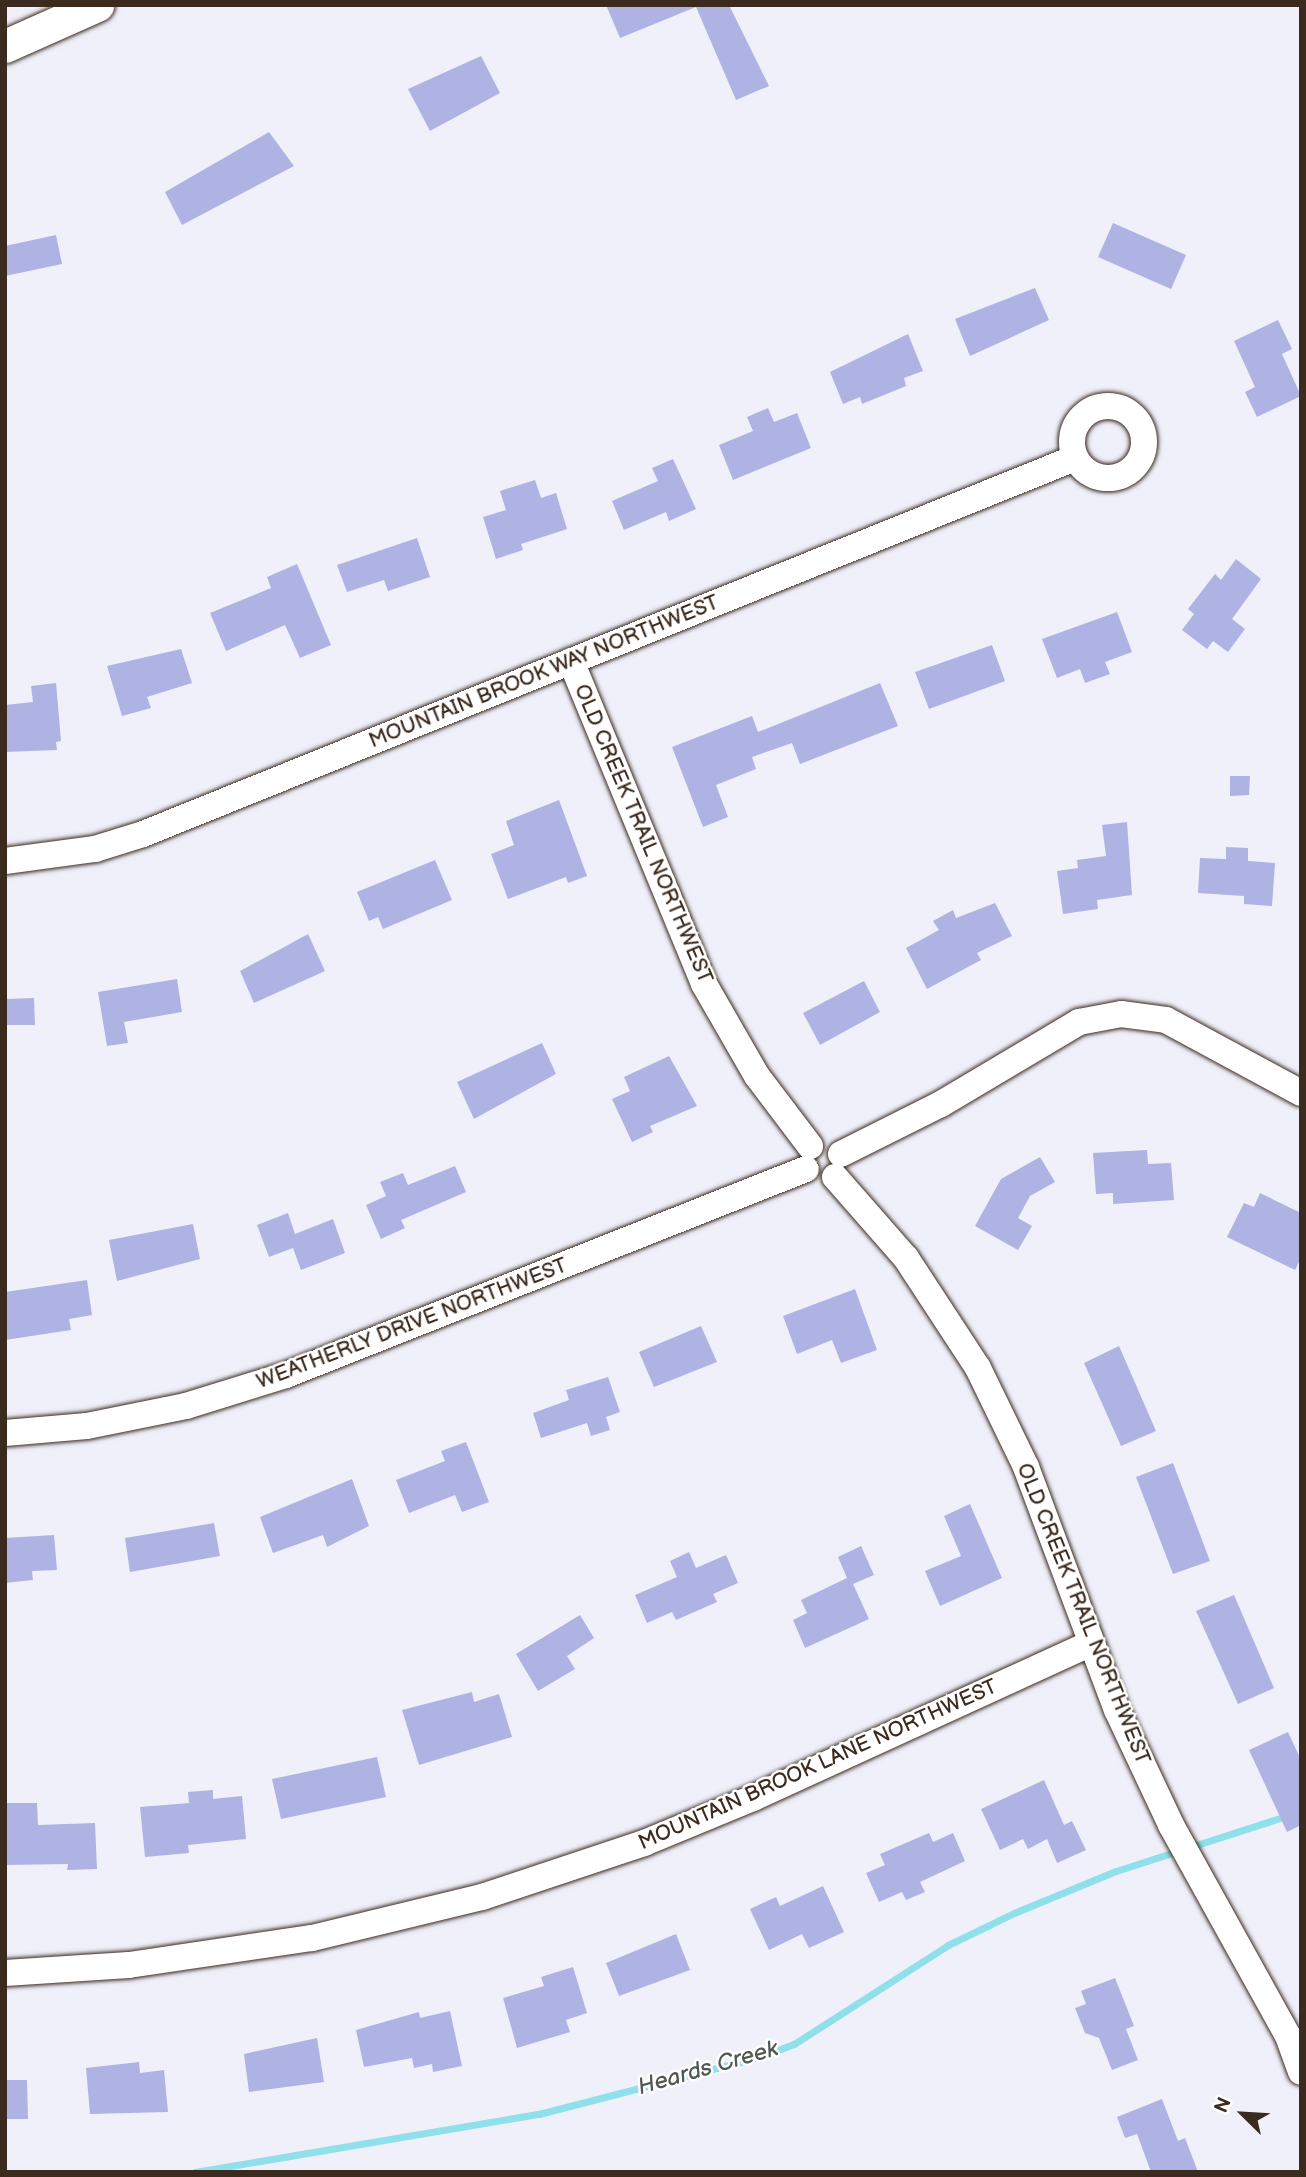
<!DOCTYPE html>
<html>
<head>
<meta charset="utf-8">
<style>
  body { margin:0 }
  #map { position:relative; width:1306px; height:2177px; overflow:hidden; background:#eff0fa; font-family:"Balsamiq Sans",sans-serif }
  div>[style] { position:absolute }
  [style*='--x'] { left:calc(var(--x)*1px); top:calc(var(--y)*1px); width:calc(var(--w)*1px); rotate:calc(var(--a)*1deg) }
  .stream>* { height:7px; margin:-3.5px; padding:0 3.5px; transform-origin:3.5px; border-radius:3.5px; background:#8fe0ea }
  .building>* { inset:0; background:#afb3e4 }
  .roads { filter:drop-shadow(0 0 2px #3b2a1e) drop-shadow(0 0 2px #3b2a1e) }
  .minor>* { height:26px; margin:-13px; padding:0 13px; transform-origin:13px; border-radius:13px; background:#fff }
  .minor>.ring { margin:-13px; padding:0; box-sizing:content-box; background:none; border:26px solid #fff; border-radius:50% }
  .tertiary>* { height:33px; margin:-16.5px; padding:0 16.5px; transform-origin:16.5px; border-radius:16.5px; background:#fff }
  span { translate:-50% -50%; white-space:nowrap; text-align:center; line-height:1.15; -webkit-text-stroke:5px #fff; paint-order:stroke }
  .street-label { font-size:21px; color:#3b2a1e }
  .water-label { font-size:23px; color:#505851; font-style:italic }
  .frame { position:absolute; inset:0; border:7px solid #3b2a1e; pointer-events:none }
  .north { position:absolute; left:1208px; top:2079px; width:70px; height:70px; -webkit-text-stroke:5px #fff; paint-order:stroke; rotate:294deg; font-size:19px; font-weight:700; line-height:28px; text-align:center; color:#3b2a1e }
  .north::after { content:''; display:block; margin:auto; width:24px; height:32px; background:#3b2a1e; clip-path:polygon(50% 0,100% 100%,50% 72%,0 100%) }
</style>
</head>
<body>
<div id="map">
  <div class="stream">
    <div style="--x:195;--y:2172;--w:349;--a:-9.6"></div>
    <div style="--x:539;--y:2114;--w:228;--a:-14.5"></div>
    <div style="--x:760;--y:2057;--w:36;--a:-21"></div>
    <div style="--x:794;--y:2044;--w:183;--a:-32.7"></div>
    <div style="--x:948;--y:1945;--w:73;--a:-25.9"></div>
    <div style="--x:1014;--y:1913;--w:110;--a:-22.4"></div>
    <div style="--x:1116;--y:1871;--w:179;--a:-17.9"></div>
  </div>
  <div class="building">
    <div style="clip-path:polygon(606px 5px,729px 5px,769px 86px,736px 100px,696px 7px,620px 38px)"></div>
    <div style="clip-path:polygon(481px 56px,500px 93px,430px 131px,408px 89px)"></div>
    <div style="clip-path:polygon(269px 132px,294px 166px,182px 225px,165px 192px)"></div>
    <div style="clip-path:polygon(1113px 223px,1186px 255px,1171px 289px,1098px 257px)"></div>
    <div style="clip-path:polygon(56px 235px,62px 264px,5px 276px,5px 246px)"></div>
    <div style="clip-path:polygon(1035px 288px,1049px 320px,970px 356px,955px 319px)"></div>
    <div style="clip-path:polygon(1278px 320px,1292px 349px,1282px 354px,1301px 396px,1257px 417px,1245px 392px,1255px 387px,1234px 341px)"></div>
    <div style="clip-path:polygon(908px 334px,923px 371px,904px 378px,906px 386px,862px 404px,860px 397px,843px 404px,830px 372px)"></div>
    <div style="clip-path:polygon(768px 408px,774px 422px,797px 413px,811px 448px,733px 480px,719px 445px,753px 431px,747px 417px)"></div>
    <div style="clip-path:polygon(673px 459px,696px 509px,669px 521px,666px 512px,624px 530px,612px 501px,658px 481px,652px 468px)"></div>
    <div style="clip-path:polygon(535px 480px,541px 498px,556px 493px,567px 529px,521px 544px,523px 550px,496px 559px,483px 517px,506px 510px,500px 491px)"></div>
    <div style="clip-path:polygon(417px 538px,430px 577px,388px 591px,384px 580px,347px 592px,337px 565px)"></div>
    <div style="clip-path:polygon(1236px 559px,1261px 579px,1232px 619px,1245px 629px,1228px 652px,1213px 641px,1207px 649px,1182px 630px,1194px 614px,1188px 609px,1215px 574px,1221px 580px)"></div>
    <div style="clip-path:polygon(297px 564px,331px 645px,300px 658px,285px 625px,226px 651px,210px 613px,271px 588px,267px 577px)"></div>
    <div style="clip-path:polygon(1117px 612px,1132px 652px,1105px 662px,1110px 674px,1085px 683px,1080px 669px,1057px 678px,1042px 639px)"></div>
    <div style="clip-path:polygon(992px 645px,1005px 681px,929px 709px,915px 672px)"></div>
    <div style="clip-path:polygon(181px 649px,192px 683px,147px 697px,151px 708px,122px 716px,107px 666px)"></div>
    <div style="clip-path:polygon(56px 683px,61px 741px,56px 742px,57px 750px,5px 752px,5px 705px,33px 702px,31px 686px)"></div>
    <div style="clip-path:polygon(880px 683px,898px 726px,800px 764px,792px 743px,752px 757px,756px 769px,716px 785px,728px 817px,703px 827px,672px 747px,752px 716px,758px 732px)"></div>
    <div style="clip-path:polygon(1230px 776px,1250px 776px,1249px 795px,1230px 796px)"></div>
    <div style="clip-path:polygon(559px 800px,587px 876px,568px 883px,566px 877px,508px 899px,491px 854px,514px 845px,506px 821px)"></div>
    <div style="clip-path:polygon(1127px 822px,1132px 895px,1097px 900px,1098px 909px,1063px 914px,1057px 871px,1078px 868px,1077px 860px,1106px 856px,1102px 825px)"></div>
    <div style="clip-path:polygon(1226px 847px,1248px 848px,1248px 861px,1275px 863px,1272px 906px,1244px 904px,1244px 896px,1198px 893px,1200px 858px,1226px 859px)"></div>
    <div style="clip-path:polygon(435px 860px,452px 900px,383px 929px,378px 917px,369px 921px,357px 892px)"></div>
    <div style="clip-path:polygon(995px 903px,1012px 936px,977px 953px,981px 960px,927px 989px,906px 948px,939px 930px,933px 921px,953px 910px,956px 918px)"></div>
    <div style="clip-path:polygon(308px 934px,325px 971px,254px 1003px,240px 971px)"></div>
    <div style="clip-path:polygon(177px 979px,182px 1012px,124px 1022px,128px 1043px,107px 1046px,98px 992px)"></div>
    <div style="clip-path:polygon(864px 981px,880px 1012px,820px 1045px,803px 1013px)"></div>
    <div style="clip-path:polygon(34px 998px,35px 1025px,5px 1025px,5px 999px)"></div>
    <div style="clip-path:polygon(542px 1043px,556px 1074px,474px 1119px,457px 1082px)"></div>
    <div style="clip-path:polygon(669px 1056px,697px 1106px,650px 1126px,653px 1132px,632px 1142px,612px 1099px,630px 1091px,624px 1077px)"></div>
    <div style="clip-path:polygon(1147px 1150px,1148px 1164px,1171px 1163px,1174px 1200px,1113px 1204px,1113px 1193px,1096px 1194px,1093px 1153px)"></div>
    <div style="clip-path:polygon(1040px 1157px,1055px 1182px,1030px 1196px,1018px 1218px,1032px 1226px,1018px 1250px,975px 1226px,1001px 1179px)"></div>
    <div style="clip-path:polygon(455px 1166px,466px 1192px,401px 1220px,405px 1228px,381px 1239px,366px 1205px,386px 1196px,380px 1182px,403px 1173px,408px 1185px)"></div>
    <div style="clip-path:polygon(1260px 1193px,1301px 1213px,1301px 1258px,1295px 1270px,1227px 1237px,1244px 1203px,1254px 1207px)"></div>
    <div style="clip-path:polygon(288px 1213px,295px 1234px,333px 1219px,345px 1253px,301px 1270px,293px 1248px,269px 1257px,257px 1225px)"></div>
    <div style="clip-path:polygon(193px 1224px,200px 1259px,117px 1281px,109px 1240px)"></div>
    <div style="clip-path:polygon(87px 1280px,92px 1315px,69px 1319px,71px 1330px,5px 1340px,5px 1292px)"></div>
    <div style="clip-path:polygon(855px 1289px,877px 1350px,841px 1363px,832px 1340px,797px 1354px,783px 1316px)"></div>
    <div style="clip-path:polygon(701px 1326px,717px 1362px,654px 1387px,639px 1352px)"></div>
    <div style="clip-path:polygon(1119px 1346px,1156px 1431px,1121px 1446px,1084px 1363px)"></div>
    <div style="clip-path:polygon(608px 1377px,620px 1412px,606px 1417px,610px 1430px,591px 1436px,587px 1423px,541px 1438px,533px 1413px,569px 1400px,566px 1390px)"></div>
    <div style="clip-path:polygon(466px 1442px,489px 1502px,462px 1512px,455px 1495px,409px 1513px,396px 1480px,445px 1461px,441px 1451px)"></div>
    <div style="clip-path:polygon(1173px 1463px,1210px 1561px,1173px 1574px,1136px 1477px)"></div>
    <div style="clip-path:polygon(352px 1479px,369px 1526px,327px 1547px,323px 1535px,273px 1553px,260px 1517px)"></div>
    <div style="clip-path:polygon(970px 1504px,1002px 1578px,940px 1606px,925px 1571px,961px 1556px,944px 1516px)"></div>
    <div style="clip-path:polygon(214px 1523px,220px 1556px,130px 1572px,125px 1538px)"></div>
    <div style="clip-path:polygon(54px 1535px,57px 1570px,32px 1571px,33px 1580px,5px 1583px,5px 1538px)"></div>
    <div style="clip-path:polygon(861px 1546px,874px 1575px,853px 1584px,869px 1619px,805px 1648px,793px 1620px,807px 1613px,801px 1600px,847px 1578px,838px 1557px)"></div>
    <div style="clip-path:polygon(689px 1552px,696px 1568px,726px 1555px,738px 1583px,713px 1594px,717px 1602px,676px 1620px,672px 1612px,647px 1623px,635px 1595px,677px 1577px,670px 1561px)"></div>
    <div style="clip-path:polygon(1234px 1595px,1274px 1688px,1238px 1704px,1196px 1611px)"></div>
    <div style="clip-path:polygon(580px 1615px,594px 1638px,567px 1656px,575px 1669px,538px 1691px,516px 1654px)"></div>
    <div style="clip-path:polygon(472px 1692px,474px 1702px,499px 1694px,512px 1737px,419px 1765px,402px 1710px)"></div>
    <div style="clip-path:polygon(1288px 1732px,1301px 1760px,1301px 1825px,1287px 1832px,1249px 1750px)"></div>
    <div style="clip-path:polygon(377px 1757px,386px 1797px,281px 1819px,272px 1779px)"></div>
    <div style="clip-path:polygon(1044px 1780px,1064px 1825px,1072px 1821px,1086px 1850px,1057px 1863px,1047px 1839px,1028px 1849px,1023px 1839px,1000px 1850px,981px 1809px)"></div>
    <div style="clip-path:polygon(213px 1790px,213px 1799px,242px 1796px,246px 1839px,188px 1845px,189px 1853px,145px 1857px,140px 1807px,189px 1803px,188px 1792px)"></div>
    <div style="clip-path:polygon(5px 1803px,37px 1803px,38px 1825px,95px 1823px,97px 1869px,67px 1870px,68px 1864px,5px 1865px)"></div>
    <div style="clip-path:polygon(929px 1833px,933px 1842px,953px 1833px,965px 1861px,920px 1882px,925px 1892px,906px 1900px,902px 1892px,879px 1902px,866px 1873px,885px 1865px,880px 1854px)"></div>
    <div style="clip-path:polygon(823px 1886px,844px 1932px,809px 1948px,802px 1934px,769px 1950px,750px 1909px,776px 1897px,780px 1906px)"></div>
    <div style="clip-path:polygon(676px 1934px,690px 1970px,619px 1996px,606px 1963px)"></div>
    <div style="clip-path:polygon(573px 1967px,587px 2013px,566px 2020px,570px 2032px,517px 2048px,503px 1998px,544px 1986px,541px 1977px)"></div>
    <div style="clip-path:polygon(1115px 1978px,1134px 2026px,1126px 2029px,1138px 2060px,1112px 2070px,1099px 2038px,1085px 2033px,1075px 2008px,1086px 2004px,1081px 1991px)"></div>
    <div style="clip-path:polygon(450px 2011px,462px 2066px,433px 2072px,432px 2064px,414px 2068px,412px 2058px,364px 2067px,356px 2030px,419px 2012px,420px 2018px)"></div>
    <div style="clip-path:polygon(317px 2038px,324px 2082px,249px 2092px,244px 2054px)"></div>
    <div style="clip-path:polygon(139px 2062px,140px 2073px,164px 2070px,168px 2112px,90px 2114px,86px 2068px)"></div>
    <div style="clip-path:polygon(5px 2080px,27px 2080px,28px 2119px,5px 2119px)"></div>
    <div style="clip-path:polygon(1162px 2099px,1178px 2141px,1185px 2138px,1198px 2172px,1151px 2172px,1137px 2134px,1125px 2138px,1117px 2117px)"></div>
  </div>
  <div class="roads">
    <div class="minor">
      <div class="ring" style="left:1072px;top:406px;width:46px;height:46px"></div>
      <div style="--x:571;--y:661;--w:349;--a:67.6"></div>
      <div style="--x:704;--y:984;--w:106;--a:60.1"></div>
      <div style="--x:757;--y:1076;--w:88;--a:52.9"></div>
      <div style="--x:5;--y:861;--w:91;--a:-7.6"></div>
      <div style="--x:95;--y:849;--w:50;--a:-17.4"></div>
      <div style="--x:143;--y:834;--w:1005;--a:-21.97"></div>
      <div style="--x:841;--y:1154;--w:112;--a:-26.6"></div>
      <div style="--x:941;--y:1104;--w:161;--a:-30.7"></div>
      <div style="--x:1079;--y:1022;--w:43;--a:-10.8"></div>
      <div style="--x:1121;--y:1014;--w:45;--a:7.6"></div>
      <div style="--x:1166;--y:1020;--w:153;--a:28.4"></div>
      <div style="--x:835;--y:1177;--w:108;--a:48.8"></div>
      <div style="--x:906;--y:1258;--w:131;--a:56.8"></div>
      <div style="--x:978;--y:1368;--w:110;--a:64.1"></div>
      <div style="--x:1026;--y:1467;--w:259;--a:69.5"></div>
      <div style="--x:1117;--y:1710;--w:127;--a:64.8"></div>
      <div style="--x:1171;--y:1825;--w:241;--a:61"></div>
      <div style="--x:1288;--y:2036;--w:38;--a:70"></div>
      <div style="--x:5;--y:1433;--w:82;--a:-4.9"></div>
      <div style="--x:87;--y:1426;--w:101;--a:-11.4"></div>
      <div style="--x:186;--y:1406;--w:105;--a:-17.2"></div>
      <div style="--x:286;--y:1375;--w:559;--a:-21.61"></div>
      <div style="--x:5;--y:1973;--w:124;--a:-3.7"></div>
      <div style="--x:129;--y:1965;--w:185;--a:-8.4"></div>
      <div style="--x:312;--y:1938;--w:175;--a:-13.6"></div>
      <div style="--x:482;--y:1897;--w:171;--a:-18.4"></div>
      <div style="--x:644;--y:1843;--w:118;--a:-22.4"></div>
      <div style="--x:753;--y:1798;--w:372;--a:-24.6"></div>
    </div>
    <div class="tertiary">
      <div style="--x:5;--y:46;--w:101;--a:-24"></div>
    </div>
  </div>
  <div class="street-label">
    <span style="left:544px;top:672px;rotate:-22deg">MOUNTAIN BROOK WAY NORTHWEST</span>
    <span style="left:643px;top:834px;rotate:67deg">OLD CREEK TRAIL NORTHWEST</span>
    <span style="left:412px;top:1324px;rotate:-21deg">WEATHERLY DRIVE NORTHWEST</span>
    <span style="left:1083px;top:1614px;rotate:68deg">OLD CREEK TRAIL NORTHWEST</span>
    <span style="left:818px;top:1765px;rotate:-24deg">MOUNTAIN BROOK LANE NORTHWEST</span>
  </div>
  <div class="water-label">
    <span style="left:708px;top:2068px;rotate:-16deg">Heards Creek</span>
  </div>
  <div class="frame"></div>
  <div class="north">N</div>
</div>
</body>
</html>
